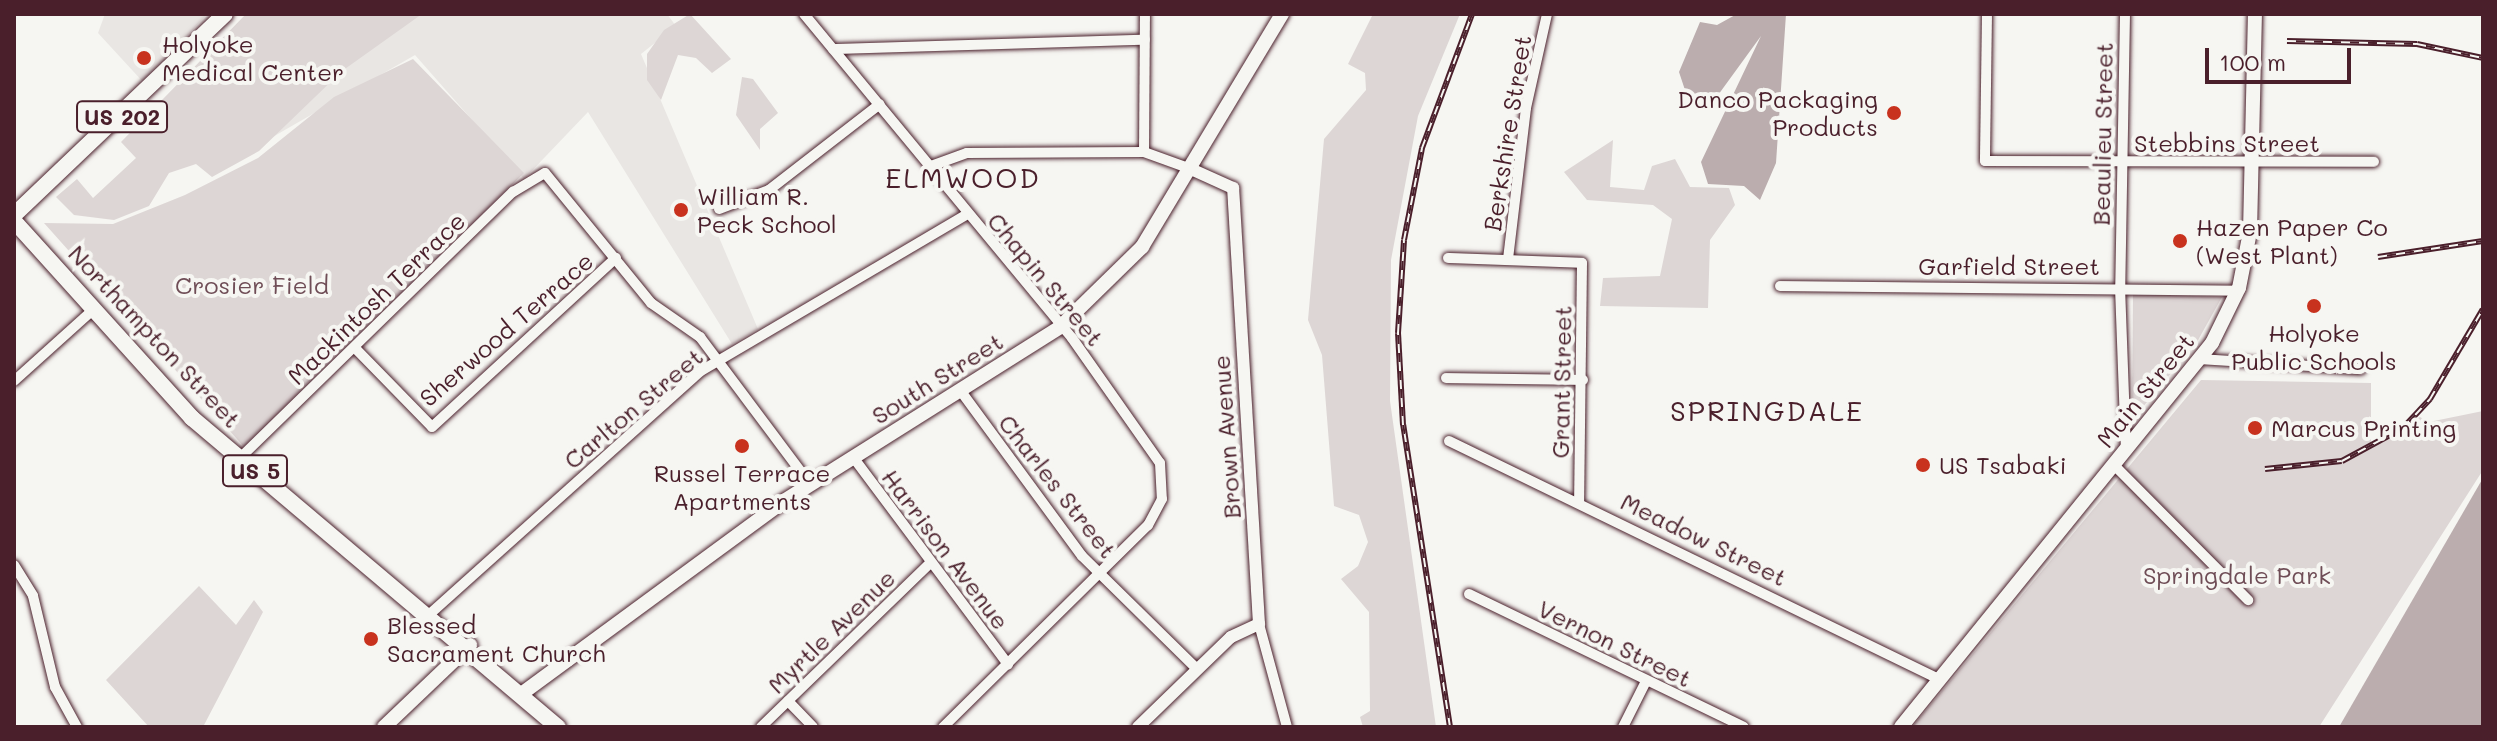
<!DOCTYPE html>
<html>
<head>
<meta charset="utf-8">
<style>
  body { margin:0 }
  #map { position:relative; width:2497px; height:741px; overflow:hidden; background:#f6f6f2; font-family:Mali,sans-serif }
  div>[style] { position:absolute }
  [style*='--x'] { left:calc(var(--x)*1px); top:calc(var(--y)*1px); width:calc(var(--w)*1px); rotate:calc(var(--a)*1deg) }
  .built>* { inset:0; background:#e9e6e3 }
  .green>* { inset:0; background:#ddd6d5 }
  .water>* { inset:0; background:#bbadae }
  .roads { filter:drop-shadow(0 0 2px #4a1f2b) drop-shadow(0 0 2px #4a1f2b) }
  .minor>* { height:10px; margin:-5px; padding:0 5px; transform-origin:5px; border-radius:5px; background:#f6f6f2 }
  .tertiary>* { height:12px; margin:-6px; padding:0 6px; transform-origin:6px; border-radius:6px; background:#f6f6f2 }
  .secondary>* { height:14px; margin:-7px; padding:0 7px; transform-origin:7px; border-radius:7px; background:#f6f6f2 }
  .primary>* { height:16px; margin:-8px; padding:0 8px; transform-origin:8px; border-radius:8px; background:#f6f6f2 }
  .rail>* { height:6px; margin-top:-3px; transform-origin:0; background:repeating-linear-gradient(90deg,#f6f6f2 0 9px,#4a1f2b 0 18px); box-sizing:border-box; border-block:2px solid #4a1f2b }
  .dots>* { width:22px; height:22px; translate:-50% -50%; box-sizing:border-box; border:4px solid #f6f6f2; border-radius:50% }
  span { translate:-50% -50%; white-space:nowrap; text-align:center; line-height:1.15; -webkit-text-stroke:8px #f6f6f2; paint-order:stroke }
  .shield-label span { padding:2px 6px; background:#f6f6f2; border:2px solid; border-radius:6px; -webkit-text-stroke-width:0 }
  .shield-label { font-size:22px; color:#4a1f2b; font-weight:700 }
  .poi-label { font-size:24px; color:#4a1f2b }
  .left { translate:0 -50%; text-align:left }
  .right { translate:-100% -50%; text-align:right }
  .street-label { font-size:24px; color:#4a1f2b }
  .park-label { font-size:24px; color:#6f4d56 }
  .quarter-label { font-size:28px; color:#4a1f2b; letter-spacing:2px }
  .frame { position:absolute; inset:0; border:16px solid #4a1f2b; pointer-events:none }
  .scale { position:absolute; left:2205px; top:48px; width:146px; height:36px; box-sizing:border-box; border:4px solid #4a1f2b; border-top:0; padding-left:10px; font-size:24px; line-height:28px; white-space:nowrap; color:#4a1f2b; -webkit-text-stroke:6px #f6f6f2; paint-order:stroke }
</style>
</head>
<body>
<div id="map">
  <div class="built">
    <div style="clip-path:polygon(105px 14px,207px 14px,144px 83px,98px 33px)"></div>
    <div style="clip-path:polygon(256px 14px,667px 14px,676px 26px,641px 54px,758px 329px,732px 344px,588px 112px,524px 179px,415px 55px,245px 153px)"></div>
  </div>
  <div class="green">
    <div style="clip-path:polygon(246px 14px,422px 14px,342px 71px,259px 151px,212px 177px,196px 164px,169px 173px,149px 206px,114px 220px,74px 215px,56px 197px,77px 179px,93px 198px,136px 158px,121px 142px)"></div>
    <div style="clip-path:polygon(690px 14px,731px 59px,712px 73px,696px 58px,678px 55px,661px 100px,647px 80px,647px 54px,664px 30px)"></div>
    <div style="clip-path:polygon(1373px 14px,1460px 14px,1418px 116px,1391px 260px,1390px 401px,1436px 727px,1363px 727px,1360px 717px,1370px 711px,1369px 612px,1341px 579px,1358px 566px,1368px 542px,1359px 515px,1334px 506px,1322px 355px,1308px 320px,1324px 139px,1366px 90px,1365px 73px,1348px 64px)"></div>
    <div style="clip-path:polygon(413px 59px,524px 173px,245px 448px,44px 223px,113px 224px,185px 195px,258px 158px,334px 97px)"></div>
    <div style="clip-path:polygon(742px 77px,753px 79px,778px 113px,760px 129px,760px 150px,736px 115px)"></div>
    <div style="clip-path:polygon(1613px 140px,1610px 187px,1644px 190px,1652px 166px,1675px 159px,1690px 187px,1729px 188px,1735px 205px,1710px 240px,1708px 308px,1600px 306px,1603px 278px,1660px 276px,1672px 219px,1653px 205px,1587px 200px,1564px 172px)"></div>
    <div style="clip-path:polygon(2133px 294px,2222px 297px,2197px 342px,2132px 420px)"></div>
    <div style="clip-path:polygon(2201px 380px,2371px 383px,2371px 445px,2420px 417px,2429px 422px,2483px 411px,2483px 470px,2319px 727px,1912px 727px)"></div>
    <div style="clip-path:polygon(199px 586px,236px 625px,254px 600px,263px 612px,203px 727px,149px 727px,106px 680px)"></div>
  </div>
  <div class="water">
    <div style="clip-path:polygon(1737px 14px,1786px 14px,1776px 163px,1760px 200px,1744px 186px,1708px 184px,1701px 162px,1761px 36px,1713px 102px,1691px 108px,1679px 72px,1700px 22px,1717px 25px)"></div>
    <div style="clip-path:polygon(2483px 478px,2483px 727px,2339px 727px)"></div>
  </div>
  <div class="roads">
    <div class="minor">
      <div style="--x:804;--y:14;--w:420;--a:50.4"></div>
      <div style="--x:1072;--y:338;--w:153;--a:54.9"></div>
      <div style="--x:1160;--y:463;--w:36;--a:87"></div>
      <div style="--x:1162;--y:499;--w:30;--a:118"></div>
      <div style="--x:1148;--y:525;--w:288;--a:135.4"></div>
      <div style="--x:1987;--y:14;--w:147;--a:90.8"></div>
      <div style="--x:1985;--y:161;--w:389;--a:0.1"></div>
      <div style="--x:2125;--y:14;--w:273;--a:91"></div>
      <div style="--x:2120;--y:287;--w:161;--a:87.9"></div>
      <div style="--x:833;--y:49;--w:312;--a:-1.7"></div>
      <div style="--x:1144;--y:152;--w:138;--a:-89.6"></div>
      <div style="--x:931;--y:166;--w:38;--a:-20"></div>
      <div style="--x:967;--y:153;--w:177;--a:-0.3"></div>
      <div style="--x:1144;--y:152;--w:50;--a:19.9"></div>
      <div style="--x:719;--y:209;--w:53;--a:-20.8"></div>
      <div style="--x:769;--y:190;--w:140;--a:-37.8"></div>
      <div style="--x:1448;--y:258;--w:134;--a:2.1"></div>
      <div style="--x:1582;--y:263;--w:239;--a:90.7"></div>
      <div style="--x:1508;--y:259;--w:152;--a:-83.2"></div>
      <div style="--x:1526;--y:108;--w:96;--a:-77.4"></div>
      <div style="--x:1780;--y:286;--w:457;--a:0.6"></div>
      <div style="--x:355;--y:348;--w:110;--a:45.7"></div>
      <div style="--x:432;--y:427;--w:250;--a:-42.6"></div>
      <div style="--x:2200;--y:359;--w:161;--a:3.6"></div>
      <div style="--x:1446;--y:378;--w:137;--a:0.8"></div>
      <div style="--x:14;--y:381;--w:108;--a:-42"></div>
      <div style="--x:960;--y:390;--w:206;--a:53.7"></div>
      <div style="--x:1082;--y:556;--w:161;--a:44.5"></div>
      <div style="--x:1449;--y:441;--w:545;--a:25.91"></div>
      <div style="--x:853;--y:457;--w:259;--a:53.2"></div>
      <div style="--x:239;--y:459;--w:383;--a:-44.3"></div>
      <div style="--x:513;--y:192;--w:37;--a:-31"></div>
      <div style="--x:545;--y:173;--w:168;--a:50.8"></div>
      <div style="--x:651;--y:303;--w:60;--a:34.8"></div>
      <div style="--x:700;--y:337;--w:184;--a:53.2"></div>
      <div style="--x:2113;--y:464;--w:192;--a:45.2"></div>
      <div style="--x:14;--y:565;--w:36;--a:58"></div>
      <div style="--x:33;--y:596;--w:94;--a:76.4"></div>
      <div style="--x:55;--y:687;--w:46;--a:61.2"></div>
      <div style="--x:1469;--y:594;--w:305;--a:25.8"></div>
      <div style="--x:431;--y:613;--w:363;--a:-41.9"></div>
      <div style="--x:701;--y:371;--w:308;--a:-30.5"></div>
      <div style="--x:1259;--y:624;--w:107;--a:74.8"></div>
      <div style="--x:788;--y:701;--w:36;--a:46"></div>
      <div style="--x:761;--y:727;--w:234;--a:-44.1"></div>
      <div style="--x:1623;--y:727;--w:51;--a:-63.4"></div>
    </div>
    <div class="tertiary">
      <div style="--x:1138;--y:727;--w:129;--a:-44.1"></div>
      <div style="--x:1231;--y:637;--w:31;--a:-25"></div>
      <div style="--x:1259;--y:624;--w:437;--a:-93.4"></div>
      <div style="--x:1233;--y:188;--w:46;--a:-155.7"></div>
    </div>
    <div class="secondary">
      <div style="--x:524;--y:692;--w:323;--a:-36.3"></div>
      <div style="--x:784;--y:501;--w:326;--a:-32.2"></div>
      <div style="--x:1060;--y:327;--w:115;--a:-44.3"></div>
      <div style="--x:1142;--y:247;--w:272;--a:-59"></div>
      <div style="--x:384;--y:727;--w:119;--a:-43.6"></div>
      <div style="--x:1901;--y:727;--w:494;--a:-51"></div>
      <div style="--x:2212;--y:343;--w:61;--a:-63.9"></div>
      <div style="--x:2239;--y:288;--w:57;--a:-78.9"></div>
      <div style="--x:2250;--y:232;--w:218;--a:-88.7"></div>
    </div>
    <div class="primary">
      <div style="--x:14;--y:215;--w:291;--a:-43.6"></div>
      <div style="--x:14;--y:221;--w:266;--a:47.9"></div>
      <div style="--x:192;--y:418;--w:479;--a:40.2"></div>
    </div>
  </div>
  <div class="rail">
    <div style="--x:2287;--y:41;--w:130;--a:1.3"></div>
    <div style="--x:2417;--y:44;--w:67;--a:12"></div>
    <div style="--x:2378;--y:257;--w:106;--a:-8.7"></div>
    <div style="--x:2265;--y:469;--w:77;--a:-5.9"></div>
    <div style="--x:2342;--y:461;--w:69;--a:-28.4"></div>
    <div style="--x:2403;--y:428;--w:40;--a:-47"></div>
    <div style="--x:2430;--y:399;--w:104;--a:-59.5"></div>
    <div style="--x:1450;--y:727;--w:306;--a:-98.8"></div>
    <div style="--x:1403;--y:425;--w:92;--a:-93.1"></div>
    <div style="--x:1398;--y:333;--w:93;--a:-86.3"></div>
    <div style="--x:1404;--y:240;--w:94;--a:-78.9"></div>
    <div style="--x:1422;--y:148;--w:143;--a:-69.5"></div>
  </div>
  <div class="dots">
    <div style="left:144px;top:58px;background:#c8321e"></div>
    <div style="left:1894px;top:113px;background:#c8321e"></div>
    <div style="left:681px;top:210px;background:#c8321e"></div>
    <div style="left:2180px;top:241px;background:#c8321e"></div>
    <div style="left:2314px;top:306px;background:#c8321e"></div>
    <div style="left:2255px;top:428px;background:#c8321e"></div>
    <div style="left:742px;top:446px;background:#c8321e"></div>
    <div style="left:1923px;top:465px;background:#c8321e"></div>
    <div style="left:371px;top:639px;background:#c8321e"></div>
  </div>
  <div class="shield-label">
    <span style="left:122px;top:117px">US 202</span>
    <span style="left:255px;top:471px">US 5</span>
  </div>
  <div class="poi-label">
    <span class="left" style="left:162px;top:58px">Holyoke<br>Medical Center</span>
    <span class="right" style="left:1878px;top:113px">Danco Packaging<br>Products</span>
    <span class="left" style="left:697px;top:210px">William R.<br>Peck School</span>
    <span class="left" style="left:2196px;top:241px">Hazen Paper Co<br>(West Plant)</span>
    <span style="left:2314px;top:347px">Holyoke<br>Public Schools</span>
    <span class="left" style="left:2271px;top:428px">Marcus Printing</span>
    <span class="left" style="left:1939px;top:465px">US Tsabaki</span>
    <span style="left:742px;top:487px">Russel Terrace<br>Apartments</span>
    <span class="left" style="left:387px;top:639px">Blessed<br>Sacrament Church</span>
  </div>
  <div class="street-label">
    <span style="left:1507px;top:133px;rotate:-81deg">Berkshire Street</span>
    <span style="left:2102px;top:134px;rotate:-89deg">Beaulieu Street</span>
    <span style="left:2227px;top:143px">Stebbins Street</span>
    <span style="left:2009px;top:266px">Garfield Street</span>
    <span style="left:1046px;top:279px;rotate:50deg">Chapin Street</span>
    <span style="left:376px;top:298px;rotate:-44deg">Mackintosh Terrace</span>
    <span style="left:506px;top:329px;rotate:-41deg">Sherwood Terrace</span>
    <span style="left:155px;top:336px;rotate:47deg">Northampton Street</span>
    <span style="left:937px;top:378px;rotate:-32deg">South Street</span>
    <span style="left:1561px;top:382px;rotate:-89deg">Grant Street</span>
    <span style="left:2145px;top:390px;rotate:-51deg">Main Street</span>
    <span style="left:633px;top:408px;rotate:-40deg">Carlton Street</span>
    <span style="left:1226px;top:437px;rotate:-94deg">Brown Avenue</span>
    <span style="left:1058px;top:486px;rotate:52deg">Charles Street</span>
    <span style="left:1704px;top:539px;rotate:26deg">Meadow Street</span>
    <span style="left:946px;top:549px;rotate:53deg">Harrison Avenue</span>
    <span style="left:831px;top:631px;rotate:-44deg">Myrtle Avenue</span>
    <span style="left:1615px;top:643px;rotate:26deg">Vernon Street</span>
  </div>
  <div class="park-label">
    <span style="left:252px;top:285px">Crosier Field</span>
    <span style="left:2237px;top:575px">Springdale Park</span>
  </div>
  <div class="quarter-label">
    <span style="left:963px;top:177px">ELMWOOD</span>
    <span style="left:1767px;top:410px">SPRINGDALE</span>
  </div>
  <div class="frame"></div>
  <div class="scale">100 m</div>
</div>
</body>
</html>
